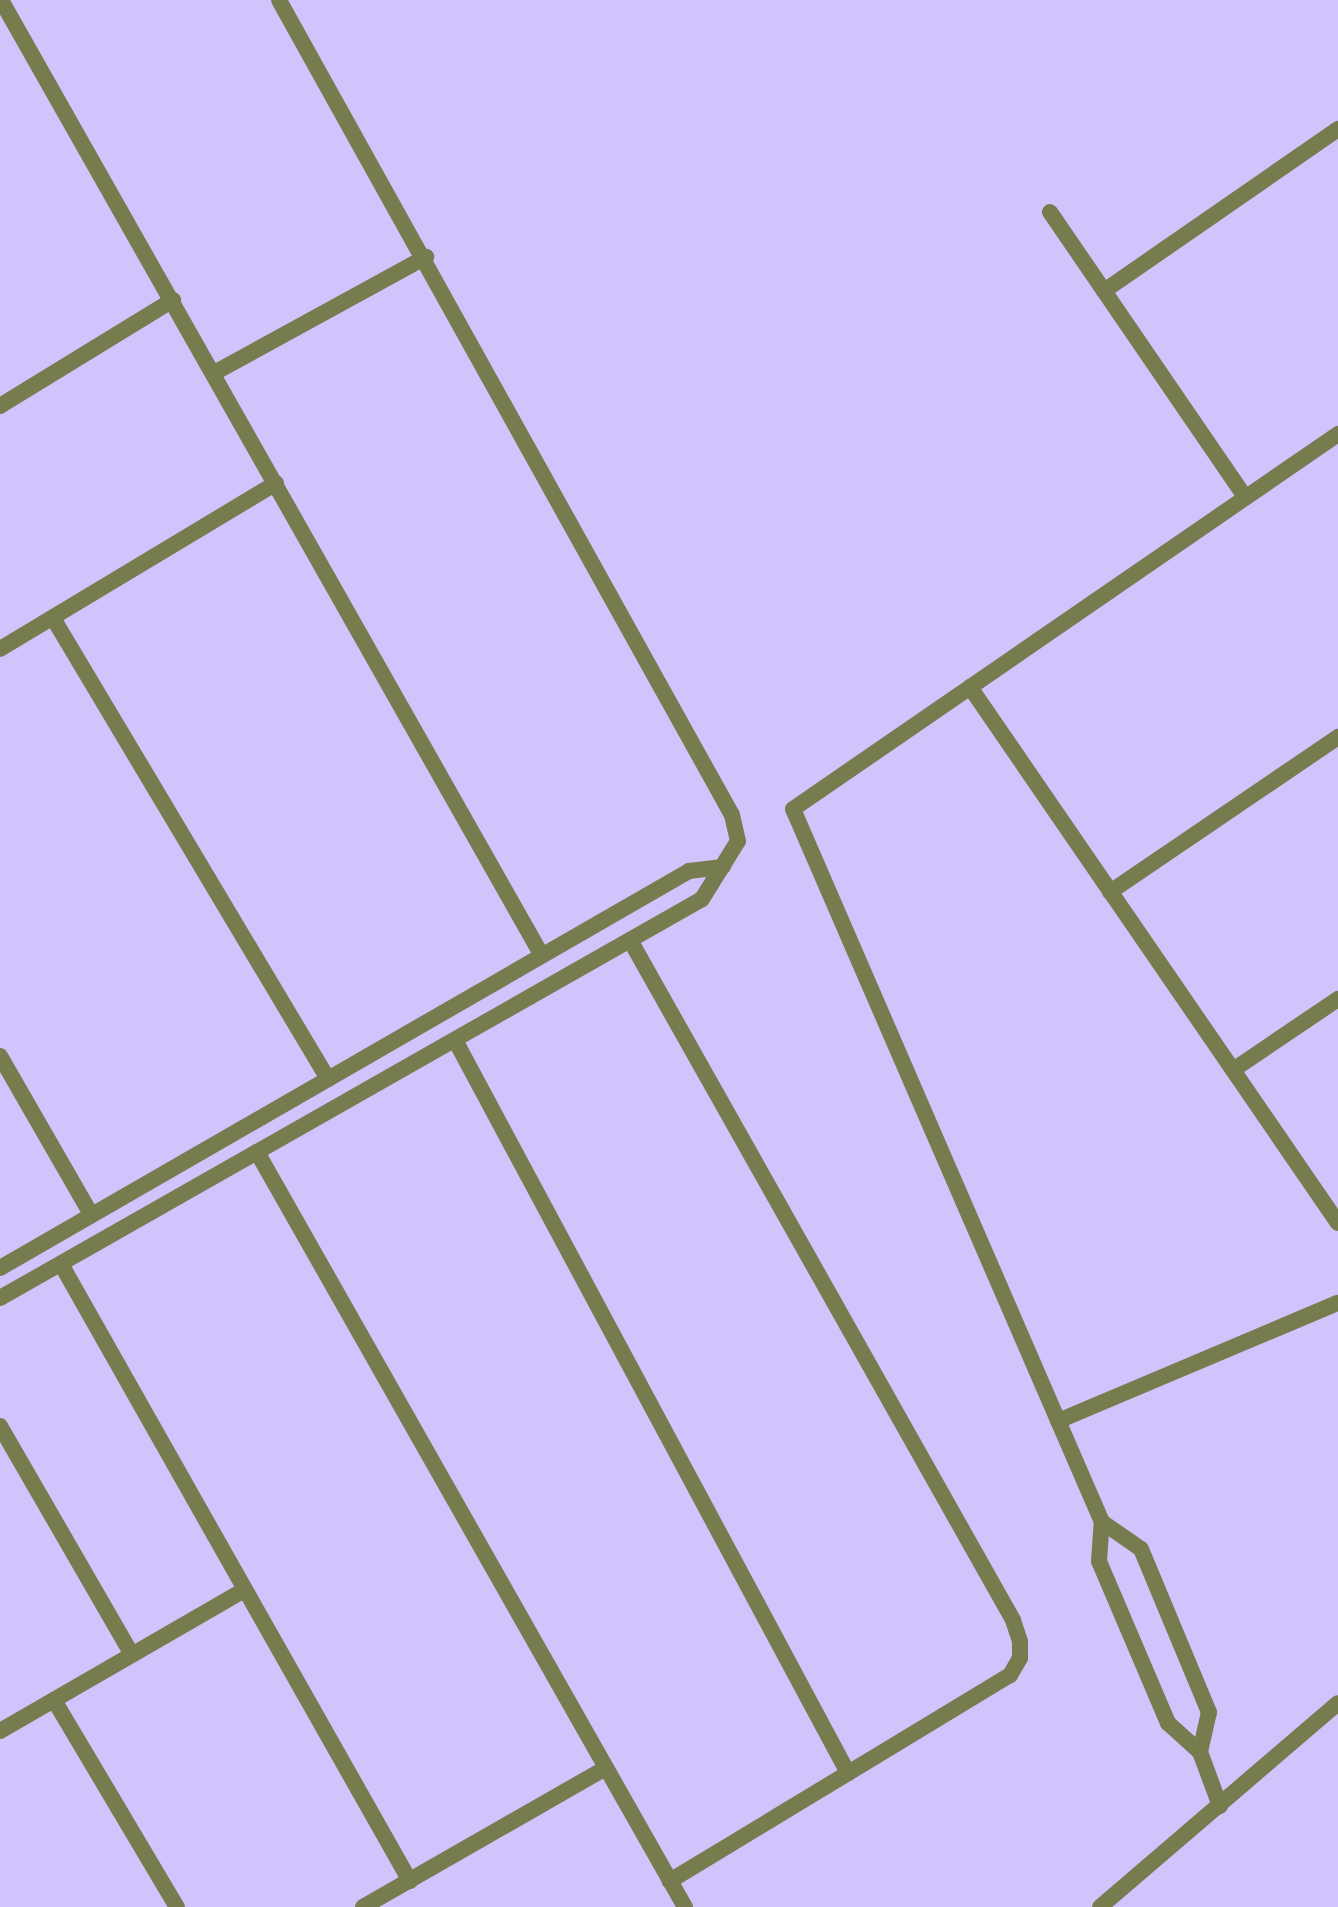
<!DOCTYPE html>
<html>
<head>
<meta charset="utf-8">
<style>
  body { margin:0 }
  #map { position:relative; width:1338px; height:1907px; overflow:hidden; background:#d1c4fd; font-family:Inter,sans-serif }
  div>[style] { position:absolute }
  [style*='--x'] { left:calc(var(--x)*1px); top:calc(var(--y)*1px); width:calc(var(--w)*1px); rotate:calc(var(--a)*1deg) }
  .minor>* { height:16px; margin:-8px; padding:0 8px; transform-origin:8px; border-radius:8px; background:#777c4f }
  span { translate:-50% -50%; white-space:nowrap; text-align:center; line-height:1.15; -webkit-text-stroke:8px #dcd5f8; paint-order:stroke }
</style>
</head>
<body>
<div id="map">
  <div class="minor">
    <div style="--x:1;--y:0;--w:1098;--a:60.49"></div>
    <div style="--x:1050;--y:212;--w:345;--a:55.6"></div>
    <div style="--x:1104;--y:291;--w:285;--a:-34.7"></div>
    <div style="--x:214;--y:373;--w:242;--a:-28.7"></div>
    <div style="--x:0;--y:406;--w:203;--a:-31.5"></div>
    <div style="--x:53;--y:618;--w:537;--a:59.18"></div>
    <div style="--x:0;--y:649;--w:322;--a:-31"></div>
    <div style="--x:970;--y:687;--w:650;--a:55.53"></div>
    <div style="--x:1110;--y:892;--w:276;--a:-34.2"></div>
    <div style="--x:630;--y:940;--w:780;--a:60.61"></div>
    <div style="--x:1013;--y:1620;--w:23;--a:72"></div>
    <div style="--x:1020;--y:1642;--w:16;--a:90"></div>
    <div style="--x:1020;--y:1658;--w:20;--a:120"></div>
    <div style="--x:1010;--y:1675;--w:398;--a:148.8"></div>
    <div style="--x:455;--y:1040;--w:832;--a:61.8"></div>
    <div style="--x:0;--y:1056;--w:182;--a:60.1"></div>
    <div style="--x:1233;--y:1070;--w:127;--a:-34.1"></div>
    <div style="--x:257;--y:1152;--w:868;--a:60.45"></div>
    <div style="--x:61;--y:1264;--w:709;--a:60.51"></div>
    <div style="--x:0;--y:1268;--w:795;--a:-29.95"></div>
    <div style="--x:689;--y:871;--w:34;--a:-7"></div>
    <div style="--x:0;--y:1298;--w:807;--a:-29.61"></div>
    <div style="--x:702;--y:899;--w:68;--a:-58.2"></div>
    <div style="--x:738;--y:841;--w:27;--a:-103"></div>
    <div style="--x:732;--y:815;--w:932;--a:-119.07"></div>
    <div style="--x:1058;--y:1421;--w:304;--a:-22.9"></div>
    <div style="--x:0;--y:1426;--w:264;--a:60"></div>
    <div style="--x:1102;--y:1522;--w:47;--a:34.7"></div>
    <div style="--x:1141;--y:1549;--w:177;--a:67.4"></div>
    <div style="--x:1209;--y:1712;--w:41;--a:102.7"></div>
    <div style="--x:54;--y:1700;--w:241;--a:59.3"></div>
    <div style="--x:0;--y:1731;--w:282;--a:-30"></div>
    <div style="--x:1220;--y:1806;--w:58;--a:-110.3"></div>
    <div style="--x:1200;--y:1752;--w:43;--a:-137.8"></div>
    <div style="--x:1168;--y:1723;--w:176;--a:-113.1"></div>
    <div style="--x:1099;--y:1561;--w:39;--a:-86"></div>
    <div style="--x:1102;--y:1522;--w:777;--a:-113.43"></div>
    <div style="--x:793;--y:809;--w:662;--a:-34.53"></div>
    <div style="--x:363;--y:1907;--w:280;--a:-29.8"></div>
    <div style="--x:1100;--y:1907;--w:313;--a:-40.6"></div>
  </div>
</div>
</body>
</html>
